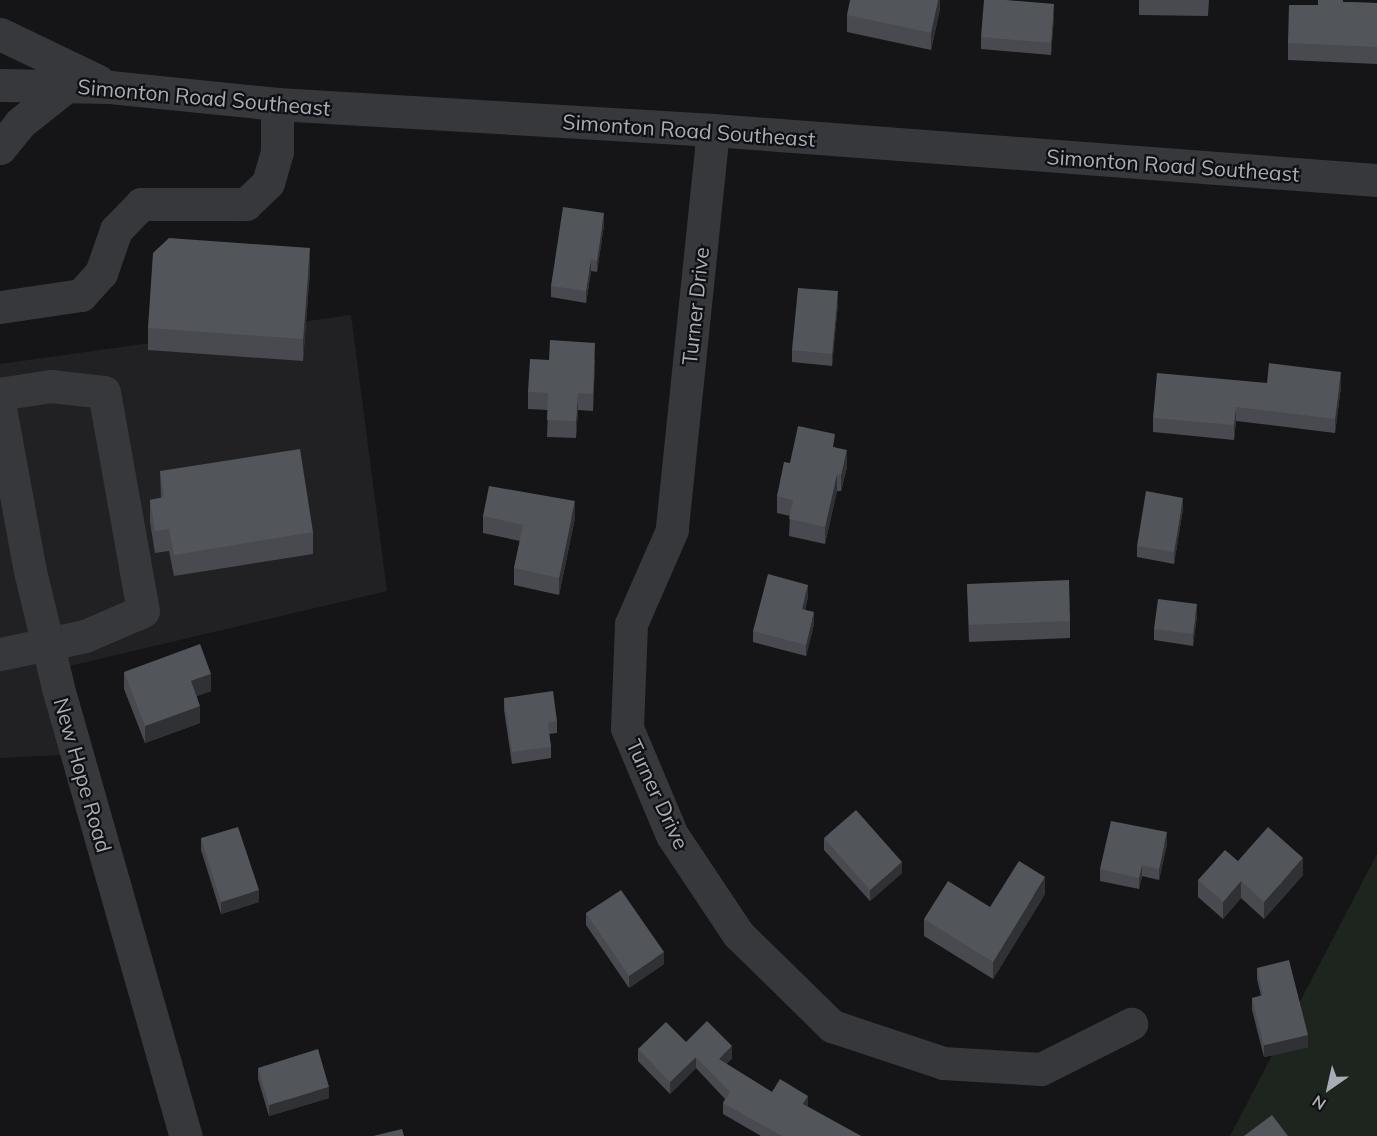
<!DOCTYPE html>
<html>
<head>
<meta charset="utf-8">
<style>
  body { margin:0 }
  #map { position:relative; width:1377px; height:1136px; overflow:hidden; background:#151517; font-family:Mulish,sans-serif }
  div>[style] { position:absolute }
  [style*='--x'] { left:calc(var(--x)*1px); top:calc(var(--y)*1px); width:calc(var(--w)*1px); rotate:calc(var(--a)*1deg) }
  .built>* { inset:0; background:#212124 }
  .green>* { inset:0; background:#1d251e }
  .minor>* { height:33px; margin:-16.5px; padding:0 16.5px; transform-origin:16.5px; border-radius:16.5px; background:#36383c }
  .wall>* { inset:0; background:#484a4f }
  .shaded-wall>* { inset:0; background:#2f3134 }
  .building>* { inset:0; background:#52555a }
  span { translate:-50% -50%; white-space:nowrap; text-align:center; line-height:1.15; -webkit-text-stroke:4.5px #101012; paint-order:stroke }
  .street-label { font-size:21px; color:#a7adb7 }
  .north { position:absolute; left:1299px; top:1058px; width:60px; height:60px; -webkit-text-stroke:4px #101012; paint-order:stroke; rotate:214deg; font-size:16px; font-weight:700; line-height:24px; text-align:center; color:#a7adb7 }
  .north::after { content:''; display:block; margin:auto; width:21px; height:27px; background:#a7adb7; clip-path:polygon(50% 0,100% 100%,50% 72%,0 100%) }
</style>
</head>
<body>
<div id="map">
  <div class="built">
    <div style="clip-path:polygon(351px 315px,387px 591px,61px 668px,81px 754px,0 758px,0 364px)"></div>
  </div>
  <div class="green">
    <div style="clip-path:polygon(1377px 854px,1377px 1136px,1230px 1136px)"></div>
  </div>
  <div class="minor">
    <div style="--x:0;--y:34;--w:109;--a:25.6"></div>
    <div style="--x:0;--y:85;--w:110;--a:1"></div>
    <div style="--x:110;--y:87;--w:168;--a:5.8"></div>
    <div style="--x:277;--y:104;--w:437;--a:3.4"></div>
    <div style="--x:713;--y:130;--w:666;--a:4.31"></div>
    <div style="--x:713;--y:130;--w:402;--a:95.9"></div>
    <div style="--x:672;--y:530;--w:103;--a:113.6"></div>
    <div style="--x:631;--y:624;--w:104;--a:92.2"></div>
    <div style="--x:627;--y:728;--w:116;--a:67.2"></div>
    <div style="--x:672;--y:835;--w:119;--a:56.3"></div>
    <div style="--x:738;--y:934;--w:132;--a:44.4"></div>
    <div style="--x:832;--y:1026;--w:117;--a:18.4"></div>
    <div style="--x:943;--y:1063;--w:98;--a:3.5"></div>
    <div style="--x:1041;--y:1069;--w:101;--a:-26.6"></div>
    <div style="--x:0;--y:148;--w:32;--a:-51"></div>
    <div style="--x:20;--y:123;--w:61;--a:-38.4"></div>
    <div style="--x:0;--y:307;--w:82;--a:-8.4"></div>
    <div style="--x:81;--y:295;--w:30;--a:-48"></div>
    <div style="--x:101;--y:273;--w:46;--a:-70.8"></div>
    <div style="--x:116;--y:230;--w:36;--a:-46"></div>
    <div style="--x:141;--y:204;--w:105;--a:0"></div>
    <div style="--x:246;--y:204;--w:30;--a:-44"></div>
    <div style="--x:268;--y:183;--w:33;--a:-74"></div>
    <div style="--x:277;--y:151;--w:47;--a:-90"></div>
    <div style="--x:0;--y:394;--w:51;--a:-9.1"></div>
    <div style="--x:50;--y:386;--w:54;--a:6.3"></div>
    <div style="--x:104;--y:392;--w:222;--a:79.9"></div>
    <div style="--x:143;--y:611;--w:63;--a:156.7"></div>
    <div style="--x:85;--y:636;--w:87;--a:168"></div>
    <div style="--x:0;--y:408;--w:166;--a:79.6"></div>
    <div style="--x:30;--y:571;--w:120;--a:76.5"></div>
    <div style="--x:58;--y:688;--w:466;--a:74.1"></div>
  </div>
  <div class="wall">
    <div style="clip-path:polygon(940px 0,940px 9px,931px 50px,847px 32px,847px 15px)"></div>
    <div style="clip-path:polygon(1139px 0,1209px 0,1208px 16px,1139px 15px)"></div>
    <div style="clip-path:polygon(1343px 2px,1377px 3px,1377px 64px,1288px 60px,1288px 43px,1318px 5px)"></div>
    <div style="clip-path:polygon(1054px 16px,1051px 55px,981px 49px,981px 37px)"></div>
    <div style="clip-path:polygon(604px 225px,597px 272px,591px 271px,586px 303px,551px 297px,551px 286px)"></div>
    <div style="clip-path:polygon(310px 270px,303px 361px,148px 350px,148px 328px)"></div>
    <div style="clip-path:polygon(838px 303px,832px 366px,792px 362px,792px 350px)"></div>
    <div style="clip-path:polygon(549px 360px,595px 360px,593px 411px,578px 410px,576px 438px,547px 437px,548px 410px,528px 409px,528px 392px)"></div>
    <div style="clip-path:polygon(1267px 383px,1341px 386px,1335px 433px,1236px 421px,1234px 440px,1153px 432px,1153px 418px)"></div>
    <div style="clip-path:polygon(835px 447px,847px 467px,841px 491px,837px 491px,825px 544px,789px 536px,790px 516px,777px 513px,777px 496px,790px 463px)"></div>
    <div style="clip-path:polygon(160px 471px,313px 532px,313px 554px,174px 576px,169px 551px,155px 553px,150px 522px,150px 500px,161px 498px)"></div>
    <div style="clip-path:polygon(1183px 509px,1174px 564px,1137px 557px,1137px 546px)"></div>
    <div style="clip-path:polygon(483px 516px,575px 518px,559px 595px,514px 585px,514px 568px,520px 541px,483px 533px)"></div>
    <div style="clip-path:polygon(967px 584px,1070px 621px,1070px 638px,969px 642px)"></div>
    <div style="clip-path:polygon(808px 597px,805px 610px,814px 624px,806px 656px,753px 642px,753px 631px)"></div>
    <div style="clip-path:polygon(1197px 616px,1193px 646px,1154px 640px,1154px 629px)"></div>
    <div style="clip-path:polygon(124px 672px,211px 691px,197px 696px,200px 723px,145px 743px,124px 689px)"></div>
    <div style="clip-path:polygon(504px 698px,557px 721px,557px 733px,549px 734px,551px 747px,551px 758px,512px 764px,504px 710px)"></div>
    <div style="clip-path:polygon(201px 838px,259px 902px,221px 914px,201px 850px)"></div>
    <div style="clip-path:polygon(824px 838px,902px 873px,870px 901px,824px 850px)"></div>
    <div style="clip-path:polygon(1167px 844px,1159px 880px,1142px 876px,1139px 889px,1100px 881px,1100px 869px)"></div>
    <div style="clip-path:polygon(1238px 861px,1303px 875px,1264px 919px,1241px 898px,1223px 919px,1198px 897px,1198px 880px)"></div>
    <div style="clip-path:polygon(1045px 894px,993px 979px,924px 936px,924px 919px,990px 907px)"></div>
    <div style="clip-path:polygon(586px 913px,664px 964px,629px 988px,586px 925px)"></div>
    <div style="clip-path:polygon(1257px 968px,1308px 1047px,1264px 1057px,1252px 1010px,1252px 998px,1261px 996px,1257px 979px)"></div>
    <div style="clip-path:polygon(686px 1042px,732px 1058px,726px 1064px,772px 1092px,808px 1107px,861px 1136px,761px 1136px,723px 1114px,723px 1103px,725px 1099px,696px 1068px,670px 1094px,638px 1061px,638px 1049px)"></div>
    <div style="clip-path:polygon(258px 1068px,329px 1098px,269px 1116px,258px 1079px)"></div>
  </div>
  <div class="shaded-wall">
    <div style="clip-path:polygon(938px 0,940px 0,940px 9px,931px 50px,931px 33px)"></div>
    <div style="clip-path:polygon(1054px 4px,1054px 16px,1051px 55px,1051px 43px)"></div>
    <div style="clip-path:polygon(604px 213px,604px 225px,597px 272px,597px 261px)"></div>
    <div style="clip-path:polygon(310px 248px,310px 270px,303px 361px,303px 339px)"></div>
    <div style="clip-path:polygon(591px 259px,591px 271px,586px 303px,586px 291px)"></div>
    <div style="clip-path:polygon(838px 291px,838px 303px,832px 366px,832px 354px)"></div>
    <div style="clip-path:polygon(595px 343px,595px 360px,593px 411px,593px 394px)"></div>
    <div style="clip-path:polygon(1341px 372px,1341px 386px,1335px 433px,1335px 419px)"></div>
    <div style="clip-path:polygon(578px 393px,578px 410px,576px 438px,576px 421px)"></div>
    <div style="clip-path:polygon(1236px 407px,1236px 421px,1234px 440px,1234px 425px)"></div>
    <div style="clip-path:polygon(847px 450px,847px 467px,841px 491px,841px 475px)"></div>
    <div style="clip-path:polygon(837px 474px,837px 491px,825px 544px,825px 527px)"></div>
    <div style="clip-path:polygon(1183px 498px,1183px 509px,1174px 564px,1174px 552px)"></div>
    <div style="clip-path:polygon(575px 501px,575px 518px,559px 595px,559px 578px)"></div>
    <div style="clip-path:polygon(808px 585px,808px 597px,802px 620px,802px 609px)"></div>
    <div style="clip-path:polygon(1197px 604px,1197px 616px,1193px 646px,1193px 634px)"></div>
    <div style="clip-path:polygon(814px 612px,814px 624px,806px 656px,806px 645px)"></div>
    <div style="clip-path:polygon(211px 674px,211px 691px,191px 698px,191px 681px)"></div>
    <div style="clip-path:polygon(200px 706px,200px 723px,145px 743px,145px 726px)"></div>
    <div style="clip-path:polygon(1167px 832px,1167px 844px,1159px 880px,1159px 869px)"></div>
    <div style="clip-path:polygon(1303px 858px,1303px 875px,1264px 919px,1264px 902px)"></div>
    <div style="clip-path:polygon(902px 862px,902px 873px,870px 901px,870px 890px)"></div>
    <div style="clip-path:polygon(1142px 865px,1142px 876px,1139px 889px,1139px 878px)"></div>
    <div style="clip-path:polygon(1045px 877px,1045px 894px,993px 979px,993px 962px)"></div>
    <div style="clip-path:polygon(1241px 881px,1241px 898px,1223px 919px,1223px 902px)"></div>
    <div style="clip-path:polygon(259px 890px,259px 902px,221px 914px,221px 902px)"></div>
    <div style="clip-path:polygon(664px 952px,664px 964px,629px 988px,629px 976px)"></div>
    <div style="clip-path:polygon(1308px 1035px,1308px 1047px,1264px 1057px,1264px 1045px)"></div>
    <div style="clip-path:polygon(732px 1046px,732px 1058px,719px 1071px,719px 1059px)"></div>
    <div style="clip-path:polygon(696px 1057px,696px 1068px,670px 1094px,670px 1082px)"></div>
    <div style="clip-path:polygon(329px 1087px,329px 1098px,269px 1116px,269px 1105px)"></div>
    <div style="clip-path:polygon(808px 1096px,808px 1107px,803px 1104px)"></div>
  </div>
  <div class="building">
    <div style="clip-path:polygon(850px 0,938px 0,931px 33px,847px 15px)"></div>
    <div style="clip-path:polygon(984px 0,1006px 0,1054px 4px,1051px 43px,981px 37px)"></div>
    <div style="clip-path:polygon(1318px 0,1343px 0,1343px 2px,1377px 3px,1377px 47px,1288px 43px,1289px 5px,1318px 5px)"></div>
    <div style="clip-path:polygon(563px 207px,604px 213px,597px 261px,591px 259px,586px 291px,551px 286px)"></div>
    <div style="clip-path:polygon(169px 238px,310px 248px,303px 339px,148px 328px,153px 253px)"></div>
    <div style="clip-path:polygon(798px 288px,838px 291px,832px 354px,792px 350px)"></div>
    <div style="clip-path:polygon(550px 340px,595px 343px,593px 394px,578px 393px,576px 421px,547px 420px,548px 393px,528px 392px,530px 359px,549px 360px)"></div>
    <div style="clip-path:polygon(1269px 363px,1341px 372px,1335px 419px,1236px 407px,1234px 425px,1153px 418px,1157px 373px,1267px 383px)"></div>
    <div style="clip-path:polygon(798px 426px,835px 434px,833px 447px,847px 450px,841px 475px,837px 474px,825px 527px,789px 519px,793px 500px,777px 496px,784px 462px,790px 463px)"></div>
    <div style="clip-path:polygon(300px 449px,313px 532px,174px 555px,169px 529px,155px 531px,150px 500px,164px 497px,160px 471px)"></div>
    <div style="clip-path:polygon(489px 486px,575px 501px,559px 578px,514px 568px,523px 525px,483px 516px)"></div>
    <div style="clip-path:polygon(1146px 491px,1183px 498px,1174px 552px,1137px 546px)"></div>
    <div style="clip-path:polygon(768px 574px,808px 585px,802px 609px,814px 612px,806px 645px,753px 631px)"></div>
    <div style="clip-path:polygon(1069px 580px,1070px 621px,969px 625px,967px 584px)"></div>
    <div style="clip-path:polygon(1158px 599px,1197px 604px,1193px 634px,1154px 629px)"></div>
    <div style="clip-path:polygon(200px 644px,211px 674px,191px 681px,200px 706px,145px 726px,124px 672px)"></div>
    <div style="clip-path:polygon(553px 691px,557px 721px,548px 723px,551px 747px,512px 752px,504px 698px)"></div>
    <div style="clip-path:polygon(856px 810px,902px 862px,870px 890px,824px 838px)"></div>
    <div style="clip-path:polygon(1111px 821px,1167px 832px,1159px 869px,1142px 865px,1139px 878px,1100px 869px)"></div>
    <div style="clip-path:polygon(238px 827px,259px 890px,221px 902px,201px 838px)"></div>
    <div style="clip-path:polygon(1268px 827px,1303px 858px,1264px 902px,1241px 881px,1223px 902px,1198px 880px,1225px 850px,1238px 861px)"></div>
    <div style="clip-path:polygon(1019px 861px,1045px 877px,993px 962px,924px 919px,948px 881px,990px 907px)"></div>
    <div style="clip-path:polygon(621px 890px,664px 952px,629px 976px,586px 913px)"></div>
    <div style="clip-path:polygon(1289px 960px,1308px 1035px,1264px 1045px,1252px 998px,1263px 995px,1257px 968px)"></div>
    <div style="clip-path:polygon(707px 1021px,732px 1046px,719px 1059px,772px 1092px,780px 1079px,808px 1096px,803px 1104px,861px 1136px,782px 1136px,723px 1103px,730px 1092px,696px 1057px,670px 1082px,638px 1049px,666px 1022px,686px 1042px)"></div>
    <div style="clip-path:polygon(318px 1049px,329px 1087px,269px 1105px,258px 1068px)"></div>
    <div style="clip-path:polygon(1272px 1115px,1288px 1136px,1244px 1136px)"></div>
    <div style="clip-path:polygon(402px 1129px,404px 1136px,373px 1136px)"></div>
  </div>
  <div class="street-label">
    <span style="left:204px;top:97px;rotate:5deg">Simonton Road Southeast</span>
    <span style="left:689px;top:130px;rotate:4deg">Simonton Road Southeast</span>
    <span style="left:1173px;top:165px;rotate:4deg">Simonton Road Southeast</span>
    <span style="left:695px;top:306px;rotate:-84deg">Turner Drive</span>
    <span style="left:83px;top:775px;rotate:74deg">New Hope Road</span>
    <span style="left:658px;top:794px;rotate:65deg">Turner Drive</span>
  </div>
  <div class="north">N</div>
</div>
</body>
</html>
